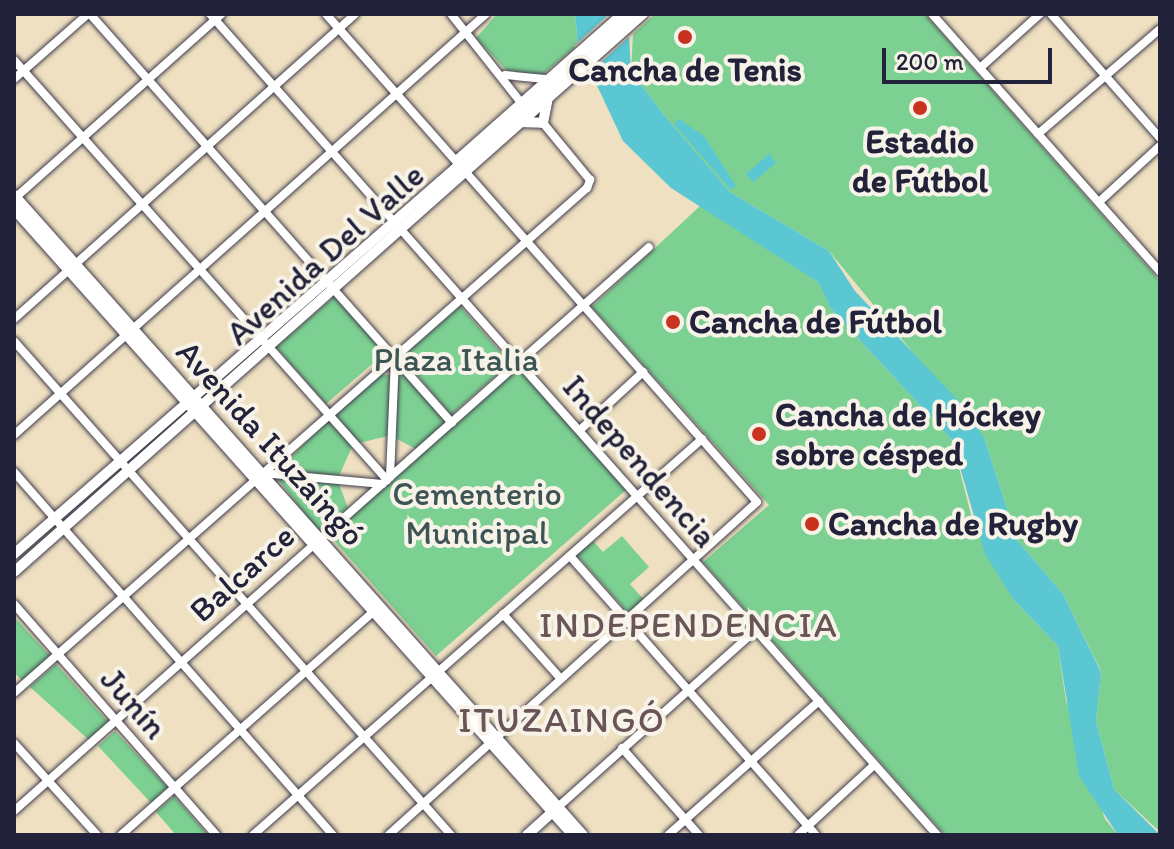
<!DOCTYPE html>
<html>
<head>
<meta charset="utf-8">
<style>
  body { margin:0 }
  #map { position:relative; width:1174px; height:849px; overflow:hidden; background:#efe0c1; font-family:Itim,sans-serif }
  div>[style] { position:absolute }
  [style*='--x'] { left:calc(var(--x)*1px); top:calc(var(--y)*1px); width:calc(var(--w)*1px); rotate:calc(var(--a)*1deg) }
  .green>* { inset:0; background:#7cd092 }
  .water>* { inset:0; background:#5bc7d3 }
  .pier>* { inset:0; background:#efe0c1 }
  .roads { filter:drop-shadow(0 0 2px #413e4f) drop-shadow(0 0 2px #413e4f) }
  .minor>* { height:8px; margin:-4px; padding:0 4px; transform-origin:4px; border-radius:4px; background:#fff }
  .major>* { height:10px; margin:-5px; padding:0 5px; transform-origin:5px; border-radius:5px; background:#fff }
  .dots>* { width:22px; height:22px; translate:-50% -50%; box-sizing:border-box; border:4px solid #f7f3e8; border-radius:50% }
  span { translate:-50% -50%; white-space:nowrap; text-align:center; line-height:1.15; -webkit-text-stroke:8px #f7f3e8; paint-order:stroke }
  .poi-label { font-size:34px; color:#22223b; font-weight:700 }
  .left { translate:0 -50%; text-align:left }
  .street-label { font-size:34px; color:#22223b }
  .park-label { font-size:34px; color:#3d5655 }
  .neighbourhood-label { font-size:36px; color:#695456; letter-spacing:2px }
  .frame { position:absolute; inset:0; border:16px solid #22223b; pointer-events:none }
  .scale { position:absolute; left:882px; top:48px; width:170px; height:36px; box-sizing:border-box; border:4px solid #22223b; border-top:0; padding-left:10px; font-size:24px; line-height:28px; white-space:nowrap; color:#22223b; -webkit-text-stroke:6px #f7f3e8; paint-order:stroke }
</style>
</head>
<body>
<div id="map">
  <div class="green">
    <div style="clip-path:polygon(497px 14px,575px 14px,578px 45px,542px 75px,508px 72px,476px 38px)"></div>
    <div style="clip-path:polygon(655px 14px,925px 14px,1160px 281px,1160px 832px,1114px 789px,1096px 721px,1101px 671px,1063px 594px,1017px 540px,985px 440px,829px 251px,730px 192px,665px 116px,631px 72px,633px 34px)"></div>
    <div style="clip-path:polygon(701px 205px,818px 282px,831px 309px,952px 440px,971px 515px,1014px 600px,1058px 646px,1066px 701px,1105px 819px,1118px 835px,945px 835px,703px 562px,769px 505px,592px 307px)"></div>
    <div style="clip-path:polygon(335px 296px,385px 353px,326px 404px,276px 347px)"></div>
    <div style="clip-path:polygon(460px 306px,510px 363px,451px 415px,402px 357px)"></div>
    <div style="clip-path:polygon(518px 368px,626px 490px,436px 656px,330px 536px)"></div>
    <div style="clip-path:polygon(404px 373px,447px 422px,416px 449px,395px 438px,398px 375px)"></div>
    <div style="clip-path:polygon(381px 374px,390px 375px,388px 436px,359px 443px,334px 414px)"></div>
    <div style="clip-path:polygon(328px 419px,352px 447px,339px 476px,278px 471px)"></div>
    <div style="clip-path:polygon(277px 478px,339px 484px,348px 508px,319px 532px)"></div>
    <div style="clip-path:polygon(622px 536px,649px 567px,630px 584px,644px 600px,629px 614px,577px 555px,593px 541px,603px 552px)"></div>
    <div style="clip-path:polygon(14px 617px,50px 656px,23px 681px,14px 673px)"></div>
    <div style="clip-path:polygon(56px 664px,108px 722px,89px 740px,30px 687px)"></div>
    <div style="clip-path:polygon(115px 731px,168px 788px,151px 803px,98px 746px)"></div>
    <div style="clip-path:polygon(174px 796px,208px 835px,176px 835px,156px 812px)"></div>
  </div>
  <div class="water">
    <div style="clip-path:polygon(575px 14px,628px 14px,631px 72px,665px 116px,730px 192px,829px 251px,855px 291px,966px 409px,985px 440px,1017px 540px,1063px 594px,1101px 672px,1096px 721px,1114px 789px,1160px 835px,1118px 835px,1079px 776px,1058px 646px,1014px 600px,985px 554px,952px 440px,831px 309px,818px 282px,671px 188px,623px 141px,578px 45px)"></div>
    <div style="clip-path:polygon(679px 119px,704px 136px,736px 186px,731px 190px,674px 124px)"></div>
    <div style="clip-path:polygon(769px 154px,776px 163px,753px 182px,746px 174px)"></div>
  </div>
  <div class="pier">
    <div style="clip-path:polygon(609px 14px,633px 14px,638px 29px,587px 75px,574px 46px)"></div>
  </div>
  <div class="roads">
    <div class="minor">
      <div style="--x:90;--y:14;--w:546;--a:48.49"></div>
      <div style="--x:210;--y:14;--w:1097;--a:48.47"></div>
      <div style="--x:326;--y:14;--w:651;--a:48.55"></div>
      <div style="--x:757;--y:502;--w:497;--a:137.9"></div>
      <div style="--x:451;--y:14;--w:110;--a:51.7"></div>
      <div style="--x:932;--y:14;--w:344;--a:48.5"></div>
      <div style="--x:1051;--y:14;--w:165;--a:48.7"></div>
      <div style="--x:14;--y:60;--w:562;--a:48.39"></div>
      <div style="--x:980;--y:68;--w:81;--a:-42"></div>
      <div style="--x:505;--y:75;--w:40;--a:5.7"></div>
      <div style="--x:14;--y:79;--w:98;--a:-41.3"></div>
      <div style="--x:1038;--y:134;--w:161;--a:-40.7"></div>
      <div style="--x:456;--y:160;--w:220;--a:-41.5"></div>
      <div style="--x:14;--y:199;--w:278;--a:-41.7"></div>
      <div style="--x:1099;--y:202;--w:83;--a:-42.6"></div>
      <div style="--x:14;--y:319;--w:457;--a:-41.8"></div>
      <div style="--x:14;--y:341;--w:660;--a:48.5"></div>
      <div style="--x:580;--y:430;--w:86;--a:-42.6"></div>
      <div style="--x:14;--y:435;--w:632;--a:-41.73"></div>
      <div style="--x:14;--y:472;--w:483;--a:48.7"></div>
      <div style="--x:262;--y:473;--w:121;--a:5.2"></div>
      <div style="--x:390;--y:477;--w:118;--a:-87.6"></div>
      <div style="--x:570;--y:556;--w:372;--a:48.6"></div>
      <div style="--x:14;--y:604;--w:307;--a:48.8"></div>
      <div style="--x:503;--y:614;--w:87;--a:48.3"></div>
      <div style="--x:14;--y:693;--w:764;--a:-41.39"></div>
      <div style="--x:587;--y:188;--w:9;--a:-69"></div>
      <div style="--x:590;--y:180;--w:74;--a:-129.5"></div>
      <div style="--x:14;--y:743;--w:124;--a:47.9"></div>
      <div style="--x:622;--y:748;--w:116;--a:48.5"></div>
      <div style="--x:558;--y:807;--w:264;--a:-41.8"></div>
      <div style="--x:14;--y:811;--w:849;--a:-41.61"></div>
      <div style="--x:121;--y:835;--w:343;--a:-41.5"></div>
      <div style="--x:253;--y:835;--w:599;--a:-41.41"></div>
      <div style="--x:668;--y:835;--w:202;--a:-41.6"></div>
      <div style="--x:798;--y:835;--w:103;--a:-42.6"></div>
    </div>
    <div class="major">
      <div style="--x:519;--y:122;--w:24;--a:2"></div>
      <div style="--x:543;--y:123;--w:25;--a:-79"></div>
      <div style="--x:14;--y:195;--w:856;--a:48.36"></div>
      <div style="--x:14;--y:209;--w:839;--a:48.24"></div>
      <div style="--x:14;--y:554;--w:821;--a:-41.15"></div>
      <div style="--x:14;--y:572;--w:841;--a:-41.58"></div>
      <div style="--x:527;--y:835;--w:38;--a:-42"></div>
    </div>
  </div>
  <div class="dots">
    <div style="left:685px;top:37px;background:#c8321e"></div>
    <div style="left:920px;top:108px;background:#c8321e"></div>
    <div style="left:673px;top:322px;background:#c8321e"></div>
    <div style="left:759px;top:434px;background:#c8321e"></div>
    <div style="left:812px;top:524px;background:#c8321e"></div>
  </div>
  <div class="poi-label">
    <span style="left:685px;top:70px">Cancha de Tenis</span>
    <span style="left:920px;top:161px">Estadio<br>de Fútbol</span>
    <span class="left" style="left:689px;top:322px">Cancha de Fútbol</span>
    <span class="left" style="left:775px;top:434px">Cancha de Hóckey<br>sobre césped</span>
    <span class="left" style="left:828px;top:524px">Cancha de Rugby</span>
  </div>
  <div class="street-label">
    <span style="left:325px;top:254px;rotate:-42deg">Avenida Del Valle</span>
    <span style="left:271px;top:443px;rotate:48deg">Avenida Ituzaingó</span>
    <span style="left:640px;top:461px;rotate:49deg">Independencia</span>
    <span style="left:242px;top:573px;rotate:-42deg">Balcarce</span>
    <span style="left:134px;top:703px;rotate:49deg">Junín</span>
  </div>
  <div class="park-label">
    <span style="left:456px;top:360px">Plaza Italia</span>
    <span style="left:477px;top:513px">Cementerio<br>Municipal</span>
  </div>
  <div class="neighbourhood-label">
    <span style="left:689px;top:625px">INDEPENDENCIA</span>
    <span style="left:562px;top:720px">ITUZAINGÓ</span>
  </div>
  <div class="frame"></div>
  <div class="scale">200 m</div>
</div>
</body>
</html>
